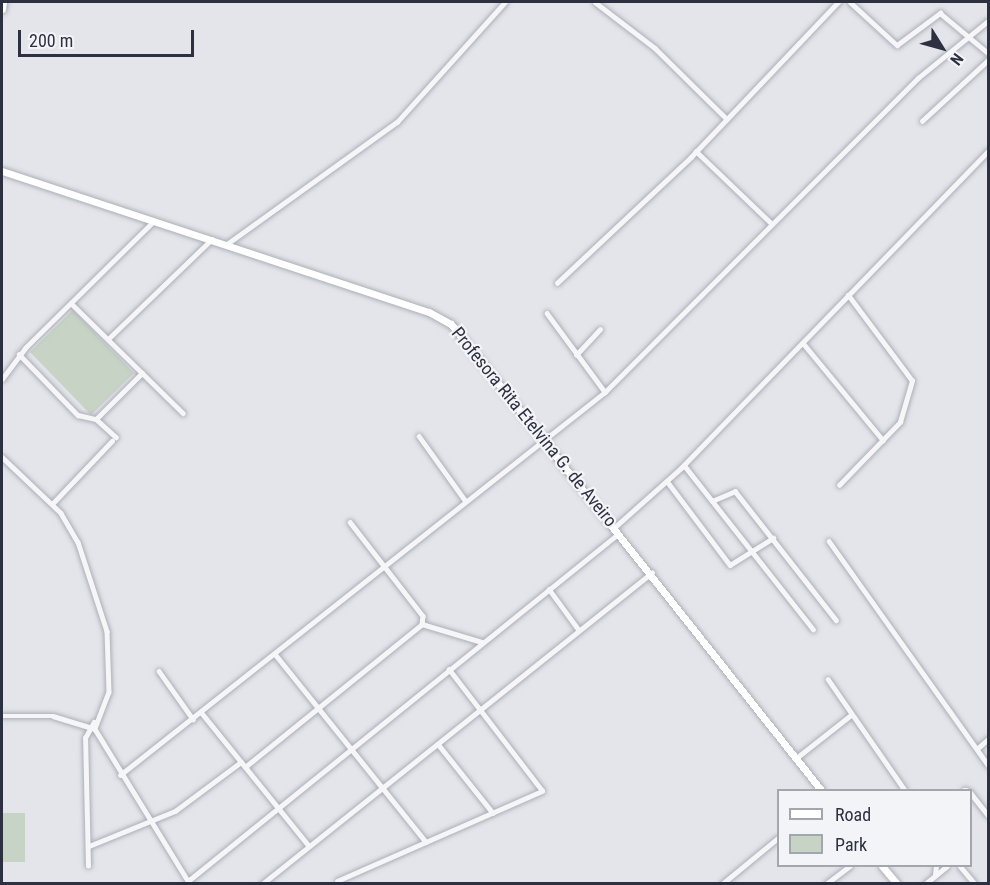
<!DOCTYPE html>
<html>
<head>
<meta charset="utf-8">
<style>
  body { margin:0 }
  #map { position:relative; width:990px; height:885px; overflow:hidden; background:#e3e5ea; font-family:"Roboto Condensed",sans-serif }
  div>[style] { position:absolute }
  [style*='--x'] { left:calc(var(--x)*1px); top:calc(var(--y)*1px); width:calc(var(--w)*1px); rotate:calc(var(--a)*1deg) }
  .green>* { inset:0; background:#c6d3c5 }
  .roads { filter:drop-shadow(0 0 2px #acafb7) drop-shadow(0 0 2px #acafb7) }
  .street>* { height:4.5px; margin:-2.25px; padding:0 2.25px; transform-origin:2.25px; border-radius:2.25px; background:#f6f6f9 }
  .secondary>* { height:7px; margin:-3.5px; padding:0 3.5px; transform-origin:3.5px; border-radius:3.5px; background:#fff }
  span { translate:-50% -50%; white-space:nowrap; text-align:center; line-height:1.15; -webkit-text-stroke:4.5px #f3f4f7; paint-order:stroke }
  .street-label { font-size:18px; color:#2d3041 }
  .frame { position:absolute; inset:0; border:3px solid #2d3041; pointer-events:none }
  .legend { position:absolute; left:777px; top:789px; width:195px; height:78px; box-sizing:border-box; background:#f3f4f7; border:2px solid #a4a6ae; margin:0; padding:8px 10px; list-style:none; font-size:18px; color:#2d3041 }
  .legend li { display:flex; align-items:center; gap:12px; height:30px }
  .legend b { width:30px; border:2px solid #a4a6ae }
  .north { position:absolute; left:912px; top:18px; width:60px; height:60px; -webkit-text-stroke:4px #f3f4f7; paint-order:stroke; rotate:127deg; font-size:16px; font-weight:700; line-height:24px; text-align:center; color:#2d3041 }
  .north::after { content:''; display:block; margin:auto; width:21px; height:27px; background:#2d3041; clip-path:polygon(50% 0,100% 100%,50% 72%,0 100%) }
  .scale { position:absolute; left:18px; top:30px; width:176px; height:27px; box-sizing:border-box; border:3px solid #2d3041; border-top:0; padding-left:8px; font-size:18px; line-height:21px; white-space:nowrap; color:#2d3041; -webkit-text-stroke:4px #f3f4f7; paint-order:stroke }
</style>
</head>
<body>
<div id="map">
  <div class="green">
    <div style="clip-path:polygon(73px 310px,134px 373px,91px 415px,30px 352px)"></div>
    <div style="clip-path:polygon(2px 813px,25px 813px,25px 862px,2px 862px)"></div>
  </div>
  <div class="roads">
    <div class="street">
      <div style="--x:595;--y:2;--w:76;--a:37.5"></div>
      <div style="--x:655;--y:48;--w:101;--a:44.6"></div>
      <div style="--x:850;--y:2;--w:64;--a:42.5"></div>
      <div style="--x:897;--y:45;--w:54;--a:-36.7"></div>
      <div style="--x:940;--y:13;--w:62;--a:39.8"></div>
      <div style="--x:922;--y:121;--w:90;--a:-42.7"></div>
      <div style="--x:696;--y:151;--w:104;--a:43.8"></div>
      <div style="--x:227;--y:244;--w:209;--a:-35.7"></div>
      <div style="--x:397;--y:122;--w:161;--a:-48"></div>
      <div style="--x:557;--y:283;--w:184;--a:-43.2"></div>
      <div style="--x:691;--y:157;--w:214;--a:-46.5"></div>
      <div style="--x:71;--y:303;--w:157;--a:44.5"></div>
      <div style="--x:547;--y:313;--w:98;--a:53.7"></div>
      <div style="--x:108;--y:339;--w:144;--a:-43.9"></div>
      <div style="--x:803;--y:343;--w:126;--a:50.5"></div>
      <div style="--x:19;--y:354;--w:85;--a:46"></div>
      <div style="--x:78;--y:415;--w:18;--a:13"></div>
      <div style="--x:96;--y:419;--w:27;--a:42"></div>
      <div style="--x:576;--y:355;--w:35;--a:-47"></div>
      <div style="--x:2;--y:379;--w:39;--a:-53"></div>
      <div style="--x:25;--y:348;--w:181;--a:-44.6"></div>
      <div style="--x:96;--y:419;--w:65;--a:-45"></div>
      <div style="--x:419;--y:436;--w:79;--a:54.3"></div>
      <div style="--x:2;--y:457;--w:81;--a:43.5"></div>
      <div style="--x:61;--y:513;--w:34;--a:60"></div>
      <div style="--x:78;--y:542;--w:94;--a:72"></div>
      <div style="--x:107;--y:631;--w:61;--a:88.1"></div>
      <div style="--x:109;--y:692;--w:40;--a:111"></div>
      <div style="--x:95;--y:729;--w:182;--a:58.5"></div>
      <div style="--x:684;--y:465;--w:209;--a:51.8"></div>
      <div style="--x:667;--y:481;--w:105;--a:53.1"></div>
      <div style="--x:730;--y:565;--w:51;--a:-32.1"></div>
      <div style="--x:839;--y:485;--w:88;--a:-45.9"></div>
      <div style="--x:900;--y:422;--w:43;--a:-73.7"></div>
      <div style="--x:912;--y:381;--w:107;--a:-126.7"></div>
      <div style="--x:712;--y:501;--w:25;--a:-23"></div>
      <div style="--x:735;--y:491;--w:164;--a:51.9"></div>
      <div style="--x:52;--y:504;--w:87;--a:-46.4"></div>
      <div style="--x:350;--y:522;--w:119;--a:52.2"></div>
      <div style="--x:423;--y:616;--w:8;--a:97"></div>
      <div style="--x:422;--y:624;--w:63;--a:16.7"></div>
      <div style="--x:615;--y:527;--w:89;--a:-41.8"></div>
      <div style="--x:681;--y:468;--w:441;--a:-45.9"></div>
      <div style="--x:829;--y:541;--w:275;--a:54.6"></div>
      <div style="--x:549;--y:589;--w:51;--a:53.8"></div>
      <div style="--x:275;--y:654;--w:241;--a:51.2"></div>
      <div style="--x:159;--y:671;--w:59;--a:54.7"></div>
      <div style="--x:828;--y:679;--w:135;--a:55.3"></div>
      <div style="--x:201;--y:712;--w:172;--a:51.1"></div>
      <div style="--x:2;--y:716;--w:51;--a:0"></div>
      <div style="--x:53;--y:716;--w:38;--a:17"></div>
      <div style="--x:438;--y:744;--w:88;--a:51.4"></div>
      <div style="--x:977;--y:749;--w:15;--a:-42"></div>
      <div style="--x:795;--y:759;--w:71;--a:-38.2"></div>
      <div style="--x:245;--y:767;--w:228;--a:-38.9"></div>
      <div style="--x:120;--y:775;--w:618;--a:-38.3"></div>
      <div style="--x:605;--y:392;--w:443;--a:-45.1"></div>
      <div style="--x:918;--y:78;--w:90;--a:-39.2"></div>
      <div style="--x:964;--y:790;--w:3;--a:0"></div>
      <div style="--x:970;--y:792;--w:29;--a:52"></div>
      <div style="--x:89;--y:846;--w:93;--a:-22.1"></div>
      <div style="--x:175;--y:811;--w:82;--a:-36.6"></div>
      <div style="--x:88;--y:866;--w:128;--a:-91.3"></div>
      <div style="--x:85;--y:738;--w:18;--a:-61"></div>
      <div style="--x:960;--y:866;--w:23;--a:50"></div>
      <div style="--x:935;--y:875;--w:9;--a:-84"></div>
      <div style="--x:188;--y:881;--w:553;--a:-38.9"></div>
      <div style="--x:337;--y:881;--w:224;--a:-23.7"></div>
      <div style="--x:542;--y:791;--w:153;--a:-127.5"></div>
      <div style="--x:262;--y:884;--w:499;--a:-38.6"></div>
      <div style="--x:722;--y:884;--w:72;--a:-39.4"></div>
      <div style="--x:826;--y:884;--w:30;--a:-37"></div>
      <div style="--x:925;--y:884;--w:28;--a:-39"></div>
    </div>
    <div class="secondary">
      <div style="--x:2;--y:9;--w:7;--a:-82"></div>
      <div style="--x:2;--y:171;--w:450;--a:18.3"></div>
      <div style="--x:429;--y:312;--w:25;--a:29"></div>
      <div style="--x:451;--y:324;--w:595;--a:51.55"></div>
      <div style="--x:882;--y:866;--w:23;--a:50"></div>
    </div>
  </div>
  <div class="street-label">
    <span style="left:534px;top:427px;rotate:51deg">Profesora Rita Etelvina G. de Aveiro</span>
  </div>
  <div class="frame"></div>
  <ul class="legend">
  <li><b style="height:8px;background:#fff"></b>Road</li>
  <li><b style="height:16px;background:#c6d3c5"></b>Park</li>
  </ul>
  <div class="north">N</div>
  <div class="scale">200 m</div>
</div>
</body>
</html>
